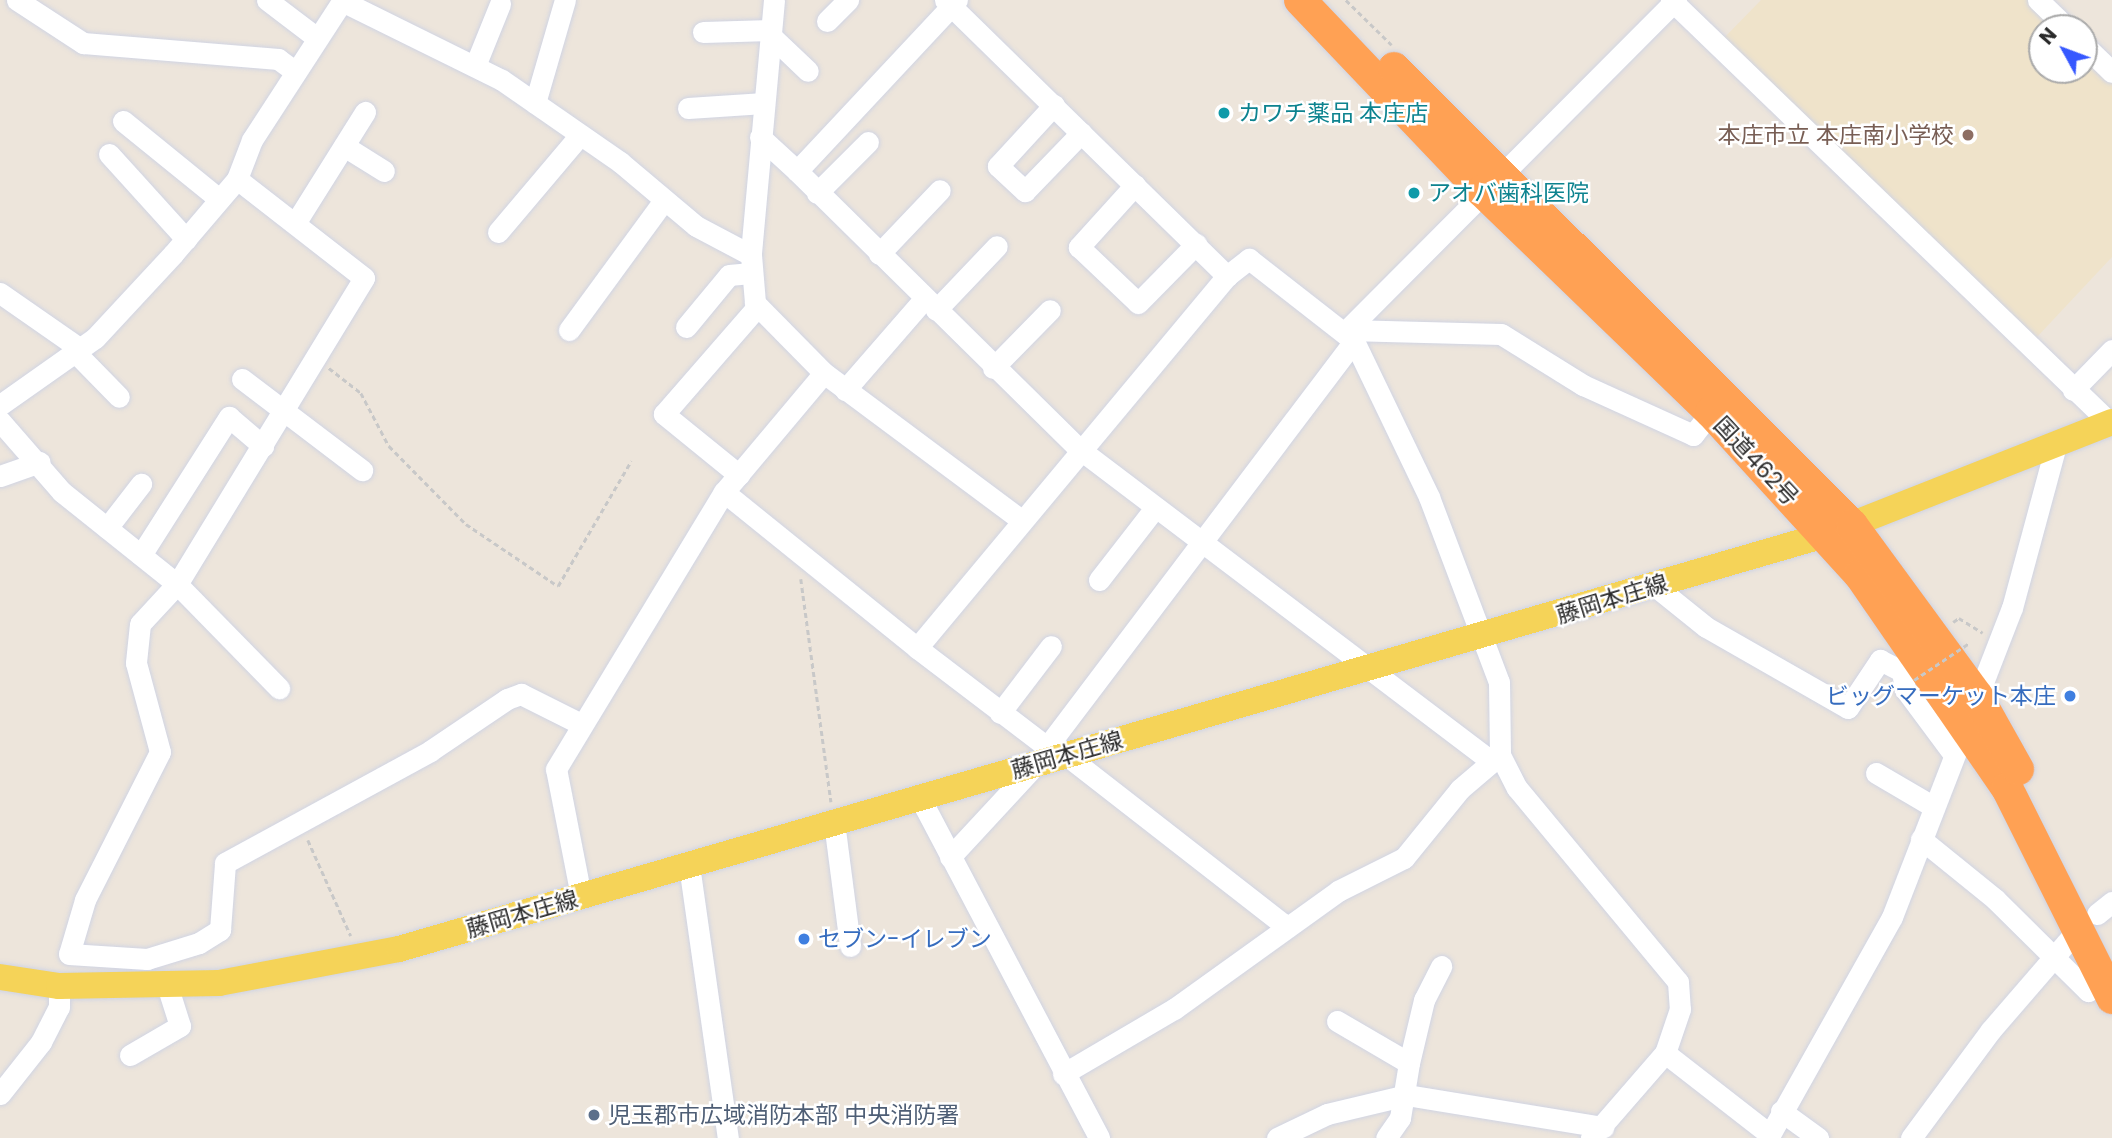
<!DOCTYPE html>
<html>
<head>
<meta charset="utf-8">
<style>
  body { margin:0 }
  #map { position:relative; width:2112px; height:1138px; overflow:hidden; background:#ede5db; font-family:Poppins,"Noto Sans JP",sans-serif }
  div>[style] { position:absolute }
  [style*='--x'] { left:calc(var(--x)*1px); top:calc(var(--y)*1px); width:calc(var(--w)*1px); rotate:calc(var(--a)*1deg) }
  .education>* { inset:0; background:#efe3ca }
  .path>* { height:2.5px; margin-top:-1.25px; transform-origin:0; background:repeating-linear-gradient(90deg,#c8c8c8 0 5px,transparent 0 8.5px) }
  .roads { filter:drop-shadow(0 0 2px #d0d4e3) drop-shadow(0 0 2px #d0d4e3) }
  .minor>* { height:21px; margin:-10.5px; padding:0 10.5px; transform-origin:10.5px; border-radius:10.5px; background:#fff }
  .major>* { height:26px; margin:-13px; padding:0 13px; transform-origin:13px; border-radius:13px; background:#f5d358 }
  .highway>* { height:32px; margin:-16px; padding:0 16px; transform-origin:16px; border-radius:16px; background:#ffa154 }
  .path-bridge>* { height:2.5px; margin-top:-1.25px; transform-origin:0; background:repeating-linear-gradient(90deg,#c8c8c8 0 5px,transparent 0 8.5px) }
  .dots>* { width:19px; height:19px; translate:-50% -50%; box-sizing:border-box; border:4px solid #fff; border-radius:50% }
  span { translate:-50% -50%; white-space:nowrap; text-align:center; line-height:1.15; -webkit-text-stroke:5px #fff; paint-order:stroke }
  .culture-label { font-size:23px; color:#0d838f }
  .left { translate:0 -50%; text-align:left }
  .education-label { font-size:23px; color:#785e54 }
  .right { translate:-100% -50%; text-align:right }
  .street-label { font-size:23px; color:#2a2a2a }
  .shop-label { font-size:23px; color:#366cbe }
  .service-label { font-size:23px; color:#4e5e75 }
  .north { position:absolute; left:2028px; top:14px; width:70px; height:70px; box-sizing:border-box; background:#fff; border:2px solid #aaa; border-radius:50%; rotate:311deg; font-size:19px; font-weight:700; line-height:28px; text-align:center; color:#2a2a2a }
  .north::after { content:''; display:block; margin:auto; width:24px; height:32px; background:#3658ff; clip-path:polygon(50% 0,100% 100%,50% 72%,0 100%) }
</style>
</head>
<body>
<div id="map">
  <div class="education">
    <div style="clip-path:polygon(1761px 0,2029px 0,2057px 28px,2042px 28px,2042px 70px,2084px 70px,2084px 54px,2112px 82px,2112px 257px,2037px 337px,1723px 39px)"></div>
  </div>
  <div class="path">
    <div style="--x:1346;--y:0;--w:64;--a:44.4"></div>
    <div style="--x:329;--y:368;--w:41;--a:38"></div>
    <div style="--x:361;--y:393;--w:60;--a:62.2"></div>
    <div style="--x:389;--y:446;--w:110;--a:45.4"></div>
    <div style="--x:466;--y:524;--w:111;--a:34"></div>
    <div style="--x:558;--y:586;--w:145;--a:-59.7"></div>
    <div style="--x:801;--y:579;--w:225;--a:82.3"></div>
    <div style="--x:1953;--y:622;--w:7;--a:-34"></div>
    <div style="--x:1959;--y:618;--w:28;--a:32"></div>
    <div style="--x:308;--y:840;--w:105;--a:65.9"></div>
  </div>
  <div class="roads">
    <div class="minor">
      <div style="--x:17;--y:0;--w:79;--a:33.1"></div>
      <div style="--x:83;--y:43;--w:196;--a:4.7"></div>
      <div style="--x:278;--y:59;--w:22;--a:36"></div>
      <div style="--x:267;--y:0;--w:63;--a:37.2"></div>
      <div style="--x:774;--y:0;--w:256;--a:95.2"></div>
      <div style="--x:751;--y:255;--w:48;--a:85.2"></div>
      <div style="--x:755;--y:303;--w:98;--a:45.4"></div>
      <div style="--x:824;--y:373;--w:244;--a:36.7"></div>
      <div style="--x:945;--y:0;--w:395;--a:44.4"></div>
      <div style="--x:1227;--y:276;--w:28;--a:-38"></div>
      <div style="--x:1249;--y:259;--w:133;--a:38"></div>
      <div style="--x:1354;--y:341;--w:173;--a:64.3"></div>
      <div style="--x:1429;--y:497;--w:198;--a:69.3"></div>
      <div style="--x:1499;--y:682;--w:73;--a:89.2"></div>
      <div style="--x:1500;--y:755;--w:37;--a:63"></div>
      <div style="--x:1517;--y:788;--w:252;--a:50.3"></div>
      <div style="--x:1678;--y:982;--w:27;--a:86"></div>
      <div style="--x:1680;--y:1009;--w:46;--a:108.8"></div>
      <div style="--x:1665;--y:1053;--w:113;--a:131"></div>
      <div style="--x:1671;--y:0;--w:612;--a:43.94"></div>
      <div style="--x:2038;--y:0;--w:40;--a:44"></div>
      <div style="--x:342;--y:1;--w:178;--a:26.3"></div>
      <div style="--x:502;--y:80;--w:144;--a:34.8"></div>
      <div style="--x:620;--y:162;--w:99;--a:40.1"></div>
      <div style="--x:696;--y:226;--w:62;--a:27.8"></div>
      <div style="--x:827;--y:21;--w:30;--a:-45"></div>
      <div style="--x:703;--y:32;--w:68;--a:-1.7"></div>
      <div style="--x:770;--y:35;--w:52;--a:43.5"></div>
      <div style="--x:2084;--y:45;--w:39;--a:44"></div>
      <div style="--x:475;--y:66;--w:67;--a:-68"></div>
      <div style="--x:535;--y:103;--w:107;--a:-73.8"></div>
      <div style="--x:1054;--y:105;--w:83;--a:132.6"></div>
      <div style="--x:998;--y:166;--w:37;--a:43"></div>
      <div style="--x:1025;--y:191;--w:81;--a:-46"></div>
      <div style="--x:688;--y:108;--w:76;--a:-3.8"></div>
      <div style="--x:123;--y:121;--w:124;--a:39.1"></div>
      <div style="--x:760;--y:137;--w:50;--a:42.6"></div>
      <div style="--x:797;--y:171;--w:234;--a:-46.9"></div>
      <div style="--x:344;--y:146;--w:47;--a:32"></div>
      <div style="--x:109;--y:154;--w:115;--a:47.8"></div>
      <div style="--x:797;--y:171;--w:395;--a:44.6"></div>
      <div style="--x:1078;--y:448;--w:513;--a:37.16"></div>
      <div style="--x:1487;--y:758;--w:13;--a:-13"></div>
      <div style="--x:237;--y:179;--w:161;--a:37.9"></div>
      <div style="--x:364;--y:278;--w:359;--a:121.4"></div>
      <div style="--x:177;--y:584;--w:54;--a:132.8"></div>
      <div style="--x:140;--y:624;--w:39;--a:96"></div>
      <div style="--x:136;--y:663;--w:92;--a:74.9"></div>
      <div style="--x:160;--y:752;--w:166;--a:116.9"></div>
      <div style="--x:85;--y:900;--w:56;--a:106.5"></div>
      <div style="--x:69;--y:954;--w:78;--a:3.7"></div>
      <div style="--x:147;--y:959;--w:54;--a:-17.1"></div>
      <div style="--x:199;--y:943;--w:25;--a:-32"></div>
      <div style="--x:220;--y:930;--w:67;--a:-85.7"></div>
      <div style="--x:225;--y:863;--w:234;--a:-28.6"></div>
      <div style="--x:430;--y:751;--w:93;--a:-34"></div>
      <div style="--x:507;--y:699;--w:15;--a:-20"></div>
      <div style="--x:521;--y:694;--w:67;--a:26.6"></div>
      <div style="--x:1135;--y:185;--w:84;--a:132.1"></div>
      <div style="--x:1079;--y:247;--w:81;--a:43.5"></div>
      <div style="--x:1138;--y:303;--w:83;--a:-45.5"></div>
      <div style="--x:817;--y:193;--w:72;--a:-45"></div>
      <div style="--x:296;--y:222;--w:130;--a:-57.9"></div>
      <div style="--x:498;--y:232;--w:127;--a:-49.8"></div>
      <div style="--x:879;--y:254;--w:88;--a:-46.4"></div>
      <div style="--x:0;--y:293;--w:96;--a:34.8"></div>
      <div style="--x:936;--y:310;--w:88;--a:-46.4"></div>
      <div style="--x:686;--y:327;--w:67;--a:-50.4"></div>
      <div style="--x:729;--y:275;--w:22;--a:-5"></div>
      <div style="--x:569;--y:330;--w:161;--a:-53.8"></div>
      <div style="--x:1347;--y:330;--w:466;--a:-45.1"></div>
      <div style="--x:1347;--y:330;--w:154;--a:1.5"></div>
      <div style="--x:1501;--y:334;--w:97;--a:31.9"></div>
      <div style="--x:1583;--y:385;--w:121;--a:24.4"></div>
      <div style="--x:1693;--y:435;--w:29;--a:-52"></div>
      <div style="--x:74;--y:351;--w:64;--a:45.6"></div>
      <div style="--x:993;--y:368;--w:81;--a:-45.5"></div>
      <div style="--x:242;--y:379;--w:151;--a:37.2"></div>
      <div style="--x:845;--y:390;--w:122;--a:-49"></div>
      <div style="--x:2073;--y:390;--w:56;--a:-45.7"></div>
      <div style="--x:0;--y:405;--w:116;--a:-35.2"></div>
      <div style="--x:95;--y:338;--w:115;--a:-47.1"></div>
      <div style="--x:173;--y:254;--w:99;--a:-49.5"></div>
      <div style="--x:237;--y:179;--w:42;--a:-69"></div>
      <div style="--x:252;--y:140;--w:167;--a:-57"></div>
      <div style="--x:0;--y:421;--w:94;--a:48.9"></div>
      <div style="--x:62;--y:492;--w:147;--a:38.7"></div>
      <div style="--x:177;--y:584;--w:146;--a:45.6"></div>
      <div style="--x:739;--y:475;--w:97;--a:-140.9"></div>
      <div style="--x:664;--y:414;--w:143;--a:-49"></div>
      <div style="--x:0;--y:476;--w:42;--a:-19.3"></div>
      <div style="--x:724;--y:492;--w:248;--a:38.9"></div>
      <div style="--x:107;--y:528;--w:56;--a:-52.3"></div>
      <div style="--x:141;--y:555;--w:164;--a:-57.5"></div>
      <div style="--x:229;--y:417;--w:45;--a:40.5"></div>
      <div style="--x:1099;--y:580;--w:90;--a:-52.2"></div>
      <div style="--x:1655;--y:586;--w:65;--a:38.8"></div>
      <div style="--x:1706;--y:627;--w:163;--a:29.7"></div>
      <div style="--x:1848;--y:708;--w:58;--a:-56.3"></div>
      <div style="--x:1880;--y:660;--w:25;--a:27"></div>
      <div style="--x:1902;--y:671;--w:18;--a:81"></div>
      <div style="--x:1905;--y:689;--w:82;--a:53.4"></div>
      <div style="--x:1000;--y:713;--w:84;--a:-52.7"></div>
      <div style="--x:1047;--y:747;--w:163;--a:-142.7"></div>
      <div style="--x:917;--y:648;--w:484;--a:-50.2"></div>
      <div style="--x:1066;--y:755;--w:279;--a:37.9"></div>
      <div style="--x:1051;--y:759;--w:13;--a:-108"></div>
      <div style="--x:1047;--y:747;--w:509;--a:-52.9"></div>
      <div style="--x:1876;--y:773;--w:67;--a:30.4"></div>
      <div style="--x:920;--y:798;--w:384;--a:62.2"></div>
      <div style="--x:834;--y:822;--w:125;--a:82.6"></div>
      <div style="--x:1921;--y:839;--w:95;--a:39"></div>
      <div style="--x:1995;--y:899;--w:131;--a:44.7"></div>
      <div style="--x:2088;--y:991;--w:19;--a:-32"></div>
      <div style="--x:950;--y:857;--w:127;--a:-47.2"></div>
      <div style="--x:689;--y:865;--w:276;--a:81.9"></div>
      <div style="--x:581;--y:896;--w:129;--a:-101.1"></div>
      <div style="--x:556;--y:769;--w:324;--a:-58.8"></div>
      <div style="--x:724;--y:492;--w:155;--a:-50"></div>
      <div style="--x:2097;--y:914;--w:19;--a:-39"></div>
      <div style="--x:1337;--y:1021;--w:83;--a:30.3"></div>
      <div style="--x:1409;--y:1063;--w:56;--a:99.3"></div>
      <div style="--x:1400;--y:1118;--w:24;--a:125"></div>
      <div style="--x:1665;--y:1053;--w:132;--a:37.9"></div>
      <div style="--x:130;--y:1055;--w:58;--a:-30.1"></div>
      <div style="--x:180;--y:1026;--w:43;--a:-107.6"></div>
      <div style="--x:1409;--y:1063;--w:65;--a:-76.6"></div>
      <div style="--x:1424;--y:1000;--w:38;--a:-63"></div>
      <div style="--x:1063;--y:1074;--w:129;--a:-30.4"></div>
      <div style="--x:1174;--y:1009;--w:202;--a:-35.7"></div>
      <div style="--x:1338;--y:891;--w:74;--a:-26.6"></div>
      <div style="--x:1404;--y:858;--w:89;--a:-50.9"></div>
      <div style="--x:1460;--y:789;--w:52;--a:-40.4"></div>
      <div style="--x:0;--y:1094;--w:66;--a:-51.7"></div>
      <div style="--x:41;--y:1042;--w:39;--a:-63"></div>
      <div style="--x:59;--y:1007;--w:21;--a:-90"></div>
      <div style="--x:1781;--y:1111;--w:46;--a:36.1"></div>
      <div style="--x:1277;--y:1138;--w:55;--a:-25.6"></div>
      <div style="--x:1327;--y:1114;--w:82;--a:-13.4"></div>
      <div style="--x:1407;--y:1095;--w:199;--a:9.3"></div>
      <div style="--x:1768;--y:1138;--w:253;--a:-60.7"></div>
      <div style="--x:1892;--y:917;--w:331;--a:-68.8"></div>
      <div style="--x:2012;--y:608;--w:169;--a:-74.9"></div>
      <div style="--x:1911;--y:1138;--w:134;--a:-53.5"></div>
      <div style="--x:1991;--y:1030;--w:136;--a:-49.2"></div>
    </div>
    <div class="major">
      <div style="--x:0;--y:977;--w:60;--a:8.7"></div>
      <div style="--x:59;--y:986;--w:160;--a:-1.1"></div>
      <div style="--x:219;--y:983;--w:183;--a:-10.7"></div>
      <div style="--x:399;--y:949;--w:1485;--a:-16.19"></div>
      <div style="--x:1825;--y:535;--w:308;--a:-21.5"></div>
    </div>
    <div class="highway">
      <div style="--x:1300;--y:0;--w:264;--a:46.4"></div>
      <div style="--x:1482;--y:191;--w:318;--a:44"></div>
      <div style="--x:1711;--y:412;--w:221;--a:47.6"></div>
      <div style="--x:1860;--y:575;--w:259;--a:55.4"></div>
      <div style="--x:2007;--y:788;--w:235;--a:63.4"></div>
      <div style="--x:1394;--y:68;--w:647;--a:44.94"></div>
      <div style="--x:1852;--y:525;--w:212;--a:53.8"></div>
      <div style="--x:1977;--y:696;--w:84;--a:60.7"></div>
    </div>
  </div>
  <div class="path-bridge">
    <div style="--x:1914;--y:680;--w:66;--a:-33.9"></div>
  </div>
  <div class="dots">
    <div style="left:1224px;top:113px;background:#0f9aa8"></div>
    <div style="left:1968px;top:135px;background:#8d6e63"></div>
    <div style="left:1414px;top:193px;background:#0f9aa8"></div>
    <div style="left:2070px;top:696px;background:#3f7fe0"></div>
    <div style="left:804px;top:939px;background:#3f7fe0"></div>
    <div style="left:594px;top:1115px;background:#5c6f8a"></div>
  </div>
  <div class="culture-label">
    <span class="left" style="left:1238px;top:113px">カワチ薬品 本庄店</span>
    <span class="left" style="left:1428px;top:193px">アオバ歯科医院</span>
  </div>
  <div class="education-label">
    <span class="right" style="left:1954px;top:135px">本庄市立 本庄南小学校</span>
  </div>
  <div class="street-label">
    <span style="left:1756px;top:461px;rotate:47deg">国道462号</span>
    <span style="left:1612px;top:599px;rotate:-17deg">藤岡本庄線</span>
    <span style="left:1067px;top:755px;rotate:-16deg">藤岡本庄線</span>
    <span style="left:522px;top:914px;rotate:-16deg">藤岡本庄線</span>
  </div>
  <div class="shop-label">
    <span class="right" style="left:2056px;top:696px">ビッグマーケット本庄</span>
    <span class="left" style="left:818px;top:939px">セブン-イレブン</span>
  </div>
  <div class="service-label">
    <span class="left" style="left:608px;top:1115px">児玉郡市広域消防本部 中央消防署</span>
  </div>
  <div class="north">N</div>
</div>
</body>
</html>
